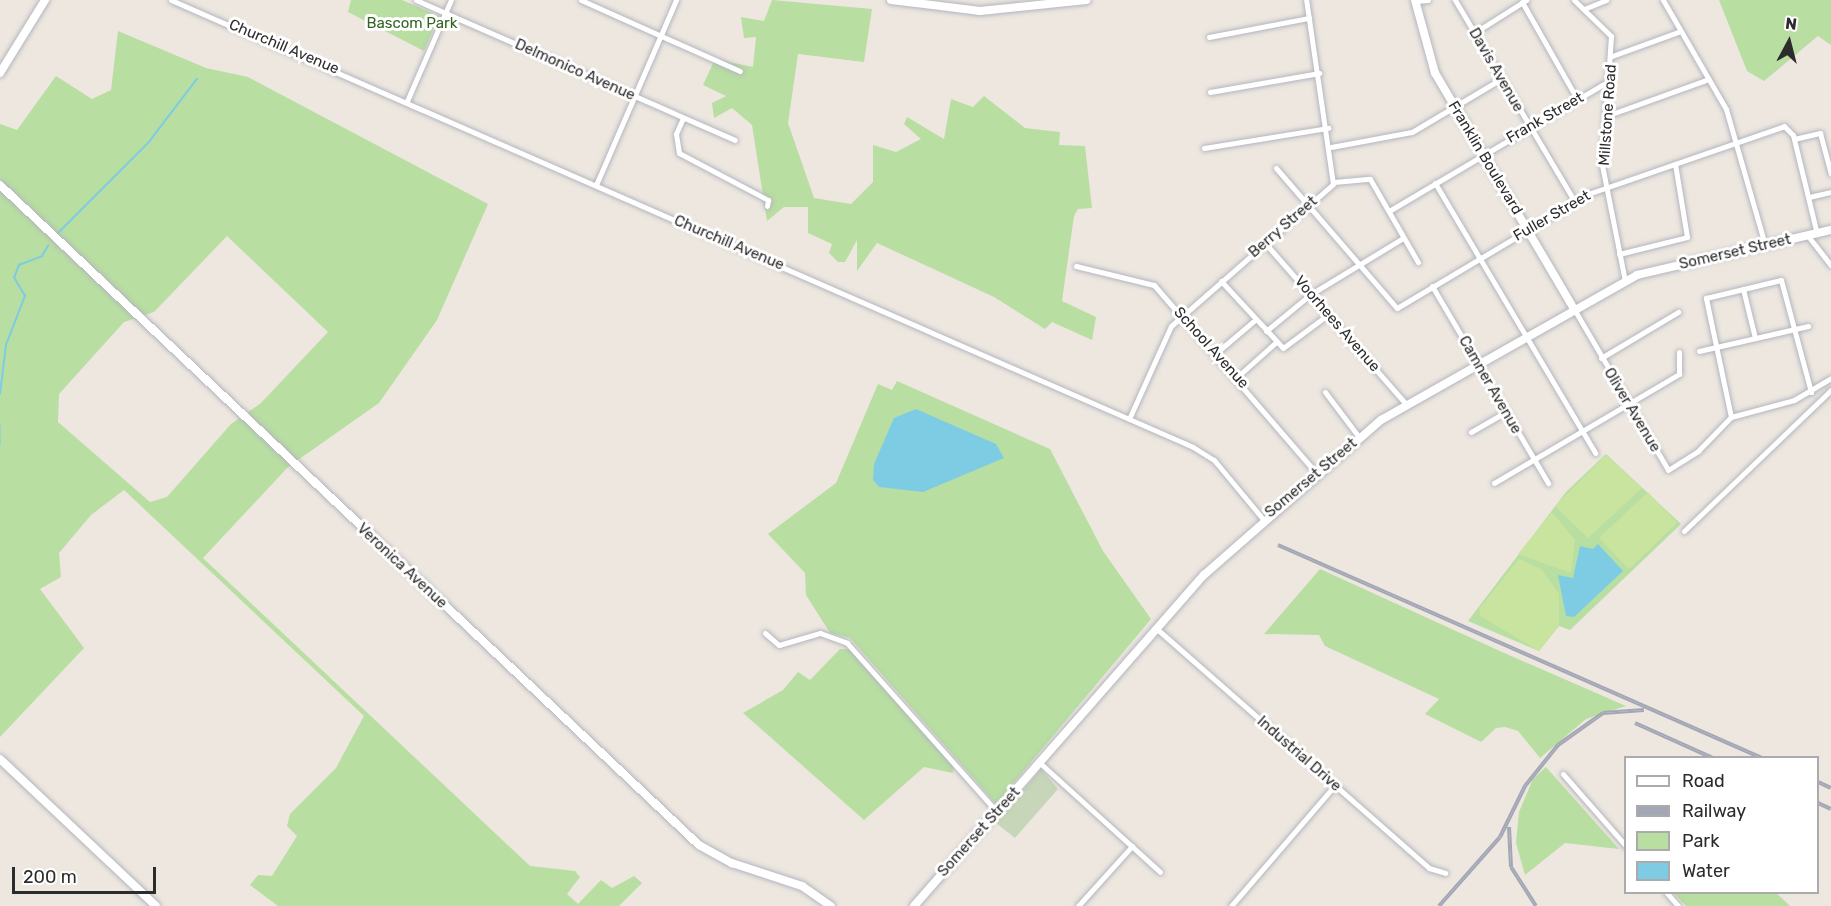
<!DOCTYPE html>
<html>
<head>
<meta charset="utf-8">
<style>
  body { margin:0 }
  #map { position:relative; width:1831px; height:906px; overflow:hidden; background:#ede7e0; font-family:Rubik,sans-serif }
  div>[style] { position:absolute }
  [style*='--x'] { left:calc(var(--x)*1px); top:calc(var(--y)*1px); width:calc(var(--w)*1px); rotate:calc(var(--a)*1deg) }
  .green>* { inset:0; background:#b8dea2 }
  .cemetery>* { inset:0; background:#c7d5b9 }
  .pitch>* { inset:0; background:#c9e49f }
  .water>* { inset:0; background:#7ecce4 }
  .stream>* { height:1.5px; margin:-0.75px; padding:0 0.75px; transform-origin:0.75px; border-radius:0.75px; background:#7ecce4 }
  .roads { filter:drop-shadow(0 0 2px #b4b6be) drop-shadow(0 0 2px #b4b6be) }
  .street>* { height:5px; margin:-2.5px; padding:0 2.5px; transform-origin:2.5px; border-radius:2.5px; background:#fff }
  .secondary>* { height:8px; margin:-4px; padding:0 4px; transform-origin:4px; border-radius:4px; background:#fff }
  .rail>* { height:4px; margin-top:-2px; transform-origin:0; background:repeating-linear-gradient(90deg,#fff 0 4.5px,#a3a6b5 0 9px); box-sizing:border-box; border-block:2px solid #a3a6b5 }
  span { translate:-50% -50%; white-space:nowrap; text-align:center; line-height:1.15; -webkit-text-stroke:6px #fff; paint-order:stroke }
  .park-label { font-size:15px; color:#326422 }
  .street-label { font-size:15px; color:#2c2c2c }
  .legend { position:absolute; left:1624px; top:756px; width:195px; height:138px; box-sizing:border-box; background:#fff; border:2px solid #ababab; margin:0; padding:8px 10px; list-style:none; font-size:18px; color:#2c2c2c }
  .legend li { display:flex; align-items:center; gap:12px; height:30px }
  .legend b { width:30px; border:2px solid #ababab }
  .north { position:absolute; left:1759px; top:12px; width:60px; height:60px; -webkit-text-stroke:4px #fff; paint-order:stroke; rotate:7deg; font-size:16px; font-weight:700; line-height:24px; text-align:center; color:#2c2c2c }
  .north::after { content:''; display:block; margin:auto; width:21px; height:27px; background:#2c2c2c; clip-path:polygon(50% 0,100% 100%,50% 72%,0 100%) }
  .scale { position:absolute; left:12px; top:867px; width:144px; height:27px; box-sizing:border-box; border:3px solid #2c2c2c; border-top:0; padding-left:8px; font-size:18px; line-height:21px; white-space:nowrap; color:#2c2c2c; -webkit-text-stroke:4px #fff; paint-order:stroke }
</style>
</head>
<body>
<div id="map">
  <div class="green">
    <div style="clip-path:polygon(351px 0,402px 0,439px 16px,424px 51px,348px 12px)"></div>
    <div style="clip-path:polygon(772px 0,872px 9px,864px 62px,798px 54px,788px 123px,814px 198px,851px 204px,873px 182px,873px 145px,896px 152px,921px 139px,904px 124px,907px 117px,944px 139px,951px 99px,973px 107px,984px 96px,1025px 128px,1060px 132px,1059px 145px,1085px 146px,1092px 208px,1078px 209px,1074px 216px,1062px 301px,1096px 317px,1092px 340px,1052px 322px,1045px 329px,994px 297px,877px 243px,857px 271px,857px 240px,845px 262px,838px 262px,829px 253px,832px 244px,808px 233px,808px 207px,784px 207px,767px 221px,752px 125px,732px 108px,714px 118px,712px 103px,726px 96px,703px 85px,715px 59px,753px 67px,756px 37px,744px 38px,741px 17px,764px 21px)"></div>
    <div style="clip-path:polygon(1719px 0,1831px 0,1831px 45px,1818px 36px,1764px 81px,1747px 71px)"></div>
    <div style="clip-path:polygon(evenodd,118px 31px,206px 68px,248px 77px,488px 204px,437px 320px,379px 403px,288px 467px,203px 558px,530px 866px,575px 871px,580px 877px,567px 894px,578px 904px,601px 880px,612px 888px,634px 876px,642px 883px,619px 906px,278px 906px,250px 885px,258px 875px,272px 876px,297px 836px,287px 826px,290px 814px,336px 768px,364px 716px,124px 490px,91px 515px,59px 553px,61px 577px,40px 589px,84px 648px,0 737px,0 124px,17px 130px,56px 76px,92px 99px,111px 90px,118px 31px,227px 236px,328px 332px,261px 403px,231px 424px,167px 497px,150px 502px,58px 422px,59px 394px,124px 322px,154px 312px,227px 236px)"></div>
    <div style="clip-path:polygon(897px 381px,1050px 449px,1103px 551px,1151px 619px,996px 804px,850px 638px,830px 633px,806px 595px,805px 573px,768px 534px,836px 483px,878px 384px,892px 390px)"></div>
    <div style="clip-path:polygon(1606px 454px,1681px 524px,1570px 630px,1559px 626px,1539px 651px,1468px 621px,1566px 492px)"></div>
    <div style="clip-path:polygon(1320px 569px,1502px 652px,1626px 706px,1586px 719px,1540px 758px,1518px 731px,1505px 727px,1496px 728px,1481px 742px,1425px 714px,1439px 699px,1325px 646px,1319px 635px,1264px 634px)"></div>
    <div style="clip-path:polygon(840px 649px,851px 649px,954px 764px,953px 773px,924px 767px,864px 820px,743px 713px,783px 690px,798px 672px,810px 680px)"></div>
    <div style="clip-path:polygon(1546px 767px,1619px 849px,1565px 843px,1525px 875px,1516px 843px,1519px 812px,1533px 779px)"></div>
    <div style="clip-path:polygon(1674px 893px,1776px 893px,1790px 906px,1686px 906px)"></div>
  </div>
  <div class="cemetery">
    <div style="clip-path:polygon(1041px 769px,1058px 789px,1015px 838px,996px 823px)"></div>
  </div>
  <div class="pitch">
    <div style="clip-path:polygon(1606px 455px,1642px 488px,1588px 538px,1555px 506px)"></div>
    <div style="clip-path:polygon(1648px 492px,1677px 523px,1629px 569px,1599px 538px)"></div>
    <div style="clip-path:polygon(1552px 512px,1575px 540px,1571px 573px,1518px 554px)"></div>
    <div style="clip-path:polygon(1519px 559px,1541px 569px,1559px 594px,1559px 625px,1539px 651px,1480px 616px,1479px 609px)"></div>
  </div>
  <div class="water">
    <div style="clip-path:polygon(916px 409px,996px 444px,1004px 458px,923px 492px,879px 487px,873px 480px,874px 464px,894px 418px)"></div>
    <div style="clip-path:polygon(1598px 544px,1623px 571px,1574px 617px,1566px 616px,1558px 575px,1573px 578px,1580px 546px,1593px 549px)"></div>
  </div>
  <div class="stream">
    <div style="--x:58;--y:233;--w:129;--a:-45"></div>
    <div style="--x:149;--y:142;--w:79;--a:-52.7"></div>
    <div style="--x:0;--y:394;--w:49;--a:-83"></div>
    <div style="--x:6;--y:345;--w:53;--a:-68.8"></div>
    <div style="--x:25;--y:296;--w:21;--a:-121"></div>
    <div style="--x:14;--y:278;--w:14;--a:-69"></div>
    <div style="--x:19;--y:265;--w:25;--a:-21"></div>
    <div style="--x:42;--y:256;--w:12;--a:-59"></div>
    <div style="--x:0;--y:425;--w:19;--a:90"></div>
  </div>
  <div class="roads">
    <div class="street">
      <div style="--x:171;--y:0;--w:1115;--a:23.62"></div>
      <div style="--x:1193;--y:447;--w:25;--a:32"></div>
      <div style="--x:1214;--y:460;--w:77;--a:50.3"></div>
      <div style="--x:416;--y:0;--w:348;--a:23.7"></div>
      <div style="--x:581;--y:0;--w:174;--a:24.1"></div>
      <div style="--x:1455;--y:0;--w:235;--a:59.3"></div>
      <div style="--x:1574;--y:0;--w:52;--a:44.2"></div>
      <div style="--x:1611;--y:36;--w:129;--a:94"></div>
      <div style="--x:1602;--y:165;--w:118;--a:78.8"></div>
      <div style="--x:1663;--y:0;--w:126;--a:60"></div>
      <div style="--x:1726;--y:109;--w:141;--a:74"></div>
      <div style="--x:1416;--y:1;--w:12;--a:-5"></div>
      <div style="--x:1522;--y:2;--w:112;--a:60.4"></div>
      <div style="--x:1584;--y:9;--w:24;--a:-22"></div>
      <div style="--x:1474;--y:33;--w:62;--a:-32.4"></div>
      <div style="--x:1209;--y:37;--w:102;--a:-10.8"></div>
      <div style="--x:1612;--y:56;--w:70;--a:-20"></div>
      <div style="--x:1210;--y:92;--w:111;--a:-9.9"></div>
      <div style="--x:407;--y:101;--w:110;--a:-66.5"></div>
      <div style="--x:1606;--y:116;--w:109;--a:-19.8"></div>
      <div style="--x:683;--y:118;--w:17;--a:114"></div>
      <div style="--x:676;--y:134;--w:19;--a:81"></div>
      <div style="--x:679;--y:153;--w:101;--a:27.8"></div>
      <div style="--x:768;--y:200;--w:6;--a:99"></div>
      <div style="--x:1794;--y:139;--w:27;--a:-13"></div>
      <div style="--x:1820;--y:133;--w:42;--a:75"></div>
      <div style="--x:1331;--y:147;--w:82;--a:-10.5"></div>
      <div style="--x:1412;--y:132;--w:104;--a:-30.8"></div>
      <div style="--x:1204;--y:148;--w:126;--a:-9.2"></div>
      <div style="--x:1276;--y:168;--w:185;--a:49.2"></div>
      <div style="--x:1397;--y:308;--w:222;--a:-30.8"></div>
      <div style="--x:1588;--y:194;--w:207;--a:-19.1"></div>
      <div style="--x:1784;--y:126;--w:13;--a:45"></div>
      <div style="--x:1793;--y:135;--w:102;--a:76.4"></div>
      <div style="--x:1334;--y:182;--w:36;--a:-5"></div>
      <div style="--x:1370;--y:179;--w:96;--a:60"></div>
      <div style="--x:1435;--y:183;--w:314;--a:59.3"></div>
      <div style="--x:596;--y:185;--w:202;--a:-66.6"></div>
      <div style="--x:1809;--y:197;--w:23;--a:-13"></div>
      <div style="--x:1389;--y:211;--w:256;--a:-30.6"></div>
      <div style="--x:1808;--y:236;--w:37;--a:52"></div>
      <div style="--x:1265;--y:243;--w:215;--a:48.8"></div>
      <div style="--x:1619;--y:254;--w:70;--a:-14"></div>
      <div style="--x:1687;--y:237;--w:74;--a:-99.3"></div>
      <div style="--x:1076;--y:266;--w:80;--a:13.7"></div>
      <div style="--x:1154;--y:285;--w:251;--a:49.2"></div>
      <div style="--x:1221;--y:281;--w:91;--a:47.2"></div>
      <div style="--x:1283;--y:348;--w:57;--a:-36.5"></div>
      <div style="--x:1432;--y:286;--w:229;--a:59.5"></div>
      <div style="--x:1743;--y:289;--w:50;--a:76.2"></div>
      <div style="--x:1574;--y:309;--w:186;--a:59.7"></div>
      <div style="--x:1668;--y:470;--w:36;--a:-32"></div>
      <div style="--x:1698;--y:451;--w:47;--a:-45.9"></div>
      <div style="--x:1731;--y:417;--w:65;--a:-15.1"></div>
      <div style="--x:1794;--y:400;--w:43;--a:-30.7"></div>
      <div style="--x:1266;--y:331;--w:58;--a:-39.4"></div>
      <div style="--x:1311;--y:294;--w:108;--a:-31.3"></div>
      <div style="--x:1699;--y:351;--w:112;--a:-12.9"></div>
      <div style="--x:1216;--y:353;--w:52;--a:-40.4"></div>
      <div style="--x:1601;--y:358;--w:90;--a:-30.9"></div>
      <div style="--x:1237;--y:377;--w:52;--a:-41.9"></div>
      <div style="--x:1325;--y:392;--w:56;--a:52.9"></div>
      <div style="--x:1731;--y:417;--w:122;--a:-101.9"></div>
      <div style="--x:1706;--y:298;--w:77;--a:-13.5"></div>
      <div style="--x:1781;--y:280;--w:116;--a:75"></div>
      <div style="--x:1129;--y:419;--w:102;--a:-65.7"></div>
      <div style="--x:1171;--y:326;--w:215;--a:-41.2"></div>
      <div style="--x:1333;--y:184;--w:186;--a:-98.3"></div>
      <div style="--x:1471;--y:432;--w:39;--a:-30"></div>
      <div style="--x:1494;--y:483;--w:215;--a:-30.5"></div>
      <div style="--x:1679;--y:374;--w:22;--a:-90"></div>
      <div style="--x:1684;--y:531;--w:204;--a:-43.8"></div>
      <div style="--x:1157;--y:629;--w:362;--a:41.3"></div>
      <div style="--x:1429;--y:868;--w:17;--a:17"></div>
      <div style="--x:765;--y:633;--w:18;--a:41"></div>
      <div style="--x:779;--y:645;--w:43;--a:-16.3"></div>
      <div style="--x:820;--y:633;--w:29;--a:20"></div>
      <div style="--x:847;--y:643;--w:226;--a:48.4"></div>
      <div style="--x:1040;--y:763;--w:162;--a:42.2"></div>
      <div style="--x:1563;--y:774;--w:96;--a:48.8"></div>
      <div style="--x:1666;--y:892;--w:18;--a:49"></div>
      <div style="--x:1078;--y:906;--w:81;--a:-48"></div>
      <div style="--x:1231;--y:906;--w:160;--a:-49.3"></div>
    </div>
    <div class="secondary">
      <div style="--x:891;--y:0;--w:90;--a:7"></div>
      <div style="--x:980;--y:11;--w:107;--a:-5.9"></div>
      <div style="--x:1415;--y:0;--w:76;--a:74.7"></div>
      <div style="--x:1435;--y:73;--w:274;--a:59.5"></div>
      <div style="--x:0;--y:73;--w:86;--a:-58.3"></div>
      <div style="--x:0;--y:185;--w:961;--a:43.36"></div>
      <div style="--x:699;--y:845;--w:38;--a:29"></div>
      <div style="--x:732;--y:863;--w:74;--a:18.2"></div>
      <div style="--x:802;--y:886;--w:35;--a:35"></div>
      <div style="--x:0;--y:759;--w:214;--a:43.3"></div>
      <div style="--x:914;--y:906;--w:441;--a:-48.8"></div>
      <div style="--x:1205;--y:574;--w:234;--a:-41.2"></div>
      <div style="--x:1381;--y:420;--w:294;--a:-29.5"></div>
      <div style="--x:1637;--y:275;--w:199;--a:-13.1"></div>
    </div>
  </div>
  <div class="rail">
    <div style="--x:1278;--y:545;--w:529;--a:23.75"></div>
    <div style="--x:1635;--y:723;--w:85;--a:24.2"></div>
    <div style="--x:1818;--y:782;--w:14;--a:25"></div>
    <div style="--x:1818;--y:803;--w:14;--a:25"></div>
    <div style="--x:1509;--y:827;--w:40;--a:87.1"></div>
    <div style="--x:1511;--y:867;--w:46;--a:57.3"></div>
    <div style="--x:1439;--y:906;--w:92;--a:-48.5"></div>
    <div style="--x:1500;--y:837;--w:57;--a:-63.9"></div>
    <div style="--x:1525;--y:786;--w:53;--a:-51.2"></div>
    <div style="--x:1558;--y:745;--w:55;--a:-35.4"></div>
    <div style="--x:1603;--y:713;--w:41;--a:-4.2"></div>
  </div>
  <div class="park-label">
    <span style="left:412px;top:24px">Bascom Park</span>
  </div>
  <div class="street-label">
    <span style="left:284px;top:47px;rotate:23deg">Churchill Avenue</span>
    <span style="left:575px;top:70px;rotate:24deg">Delmonico Avenue</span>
    <span style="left:1496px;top:70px;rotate:60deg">Davis Avenue</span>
    <span style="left:1608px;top:115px;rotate:-86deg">Millstone Road</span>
    <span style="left:1545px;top:118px;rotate:-30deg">Frank Street</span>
    <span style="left:1485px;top:158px;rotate:59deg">Franklin Boulevard</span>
    <span style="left:1552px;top:216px;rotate:-30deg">Fuller Street</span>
    <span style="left:1283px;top:227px;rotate:-41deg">Berry Street</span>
    <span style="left:729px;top:243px;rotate:23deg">Churchill Avenue</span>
    <span style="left:1735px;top:252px;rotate:-13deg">Somerset Street</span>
    <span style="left:1337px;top:324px;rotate:49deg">Voorhees Avenue</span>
    <span style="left:1211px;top:348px;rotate:48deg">School Avenue</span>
    <span style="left:1490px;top:385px;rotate:60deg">Camner Avenue</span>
    <span style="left:1632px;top:410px;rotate:59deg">Oliver Avenue</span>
    <span style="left:1311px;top:478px;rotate:-40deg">Somerset Street</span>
    <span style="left:402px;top:566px;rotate:43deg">Veronica Avenue</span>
    <span style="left:1299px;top:754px;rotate:41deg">Industrial Drive</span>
    <span style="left:979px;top:832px;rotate:-48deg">Somerset Street</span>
  </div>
  <ul class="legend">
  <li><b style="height:8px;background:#fff"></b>Road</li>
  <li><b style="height:8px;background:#a3a6b5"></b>Railway</li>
  <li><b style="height:16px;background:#b8dea2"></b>Park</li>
  <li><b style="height:16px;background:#7ecce4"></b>Water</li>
  </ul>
  <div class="north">N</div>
  <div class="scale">200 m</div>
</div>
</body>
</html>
